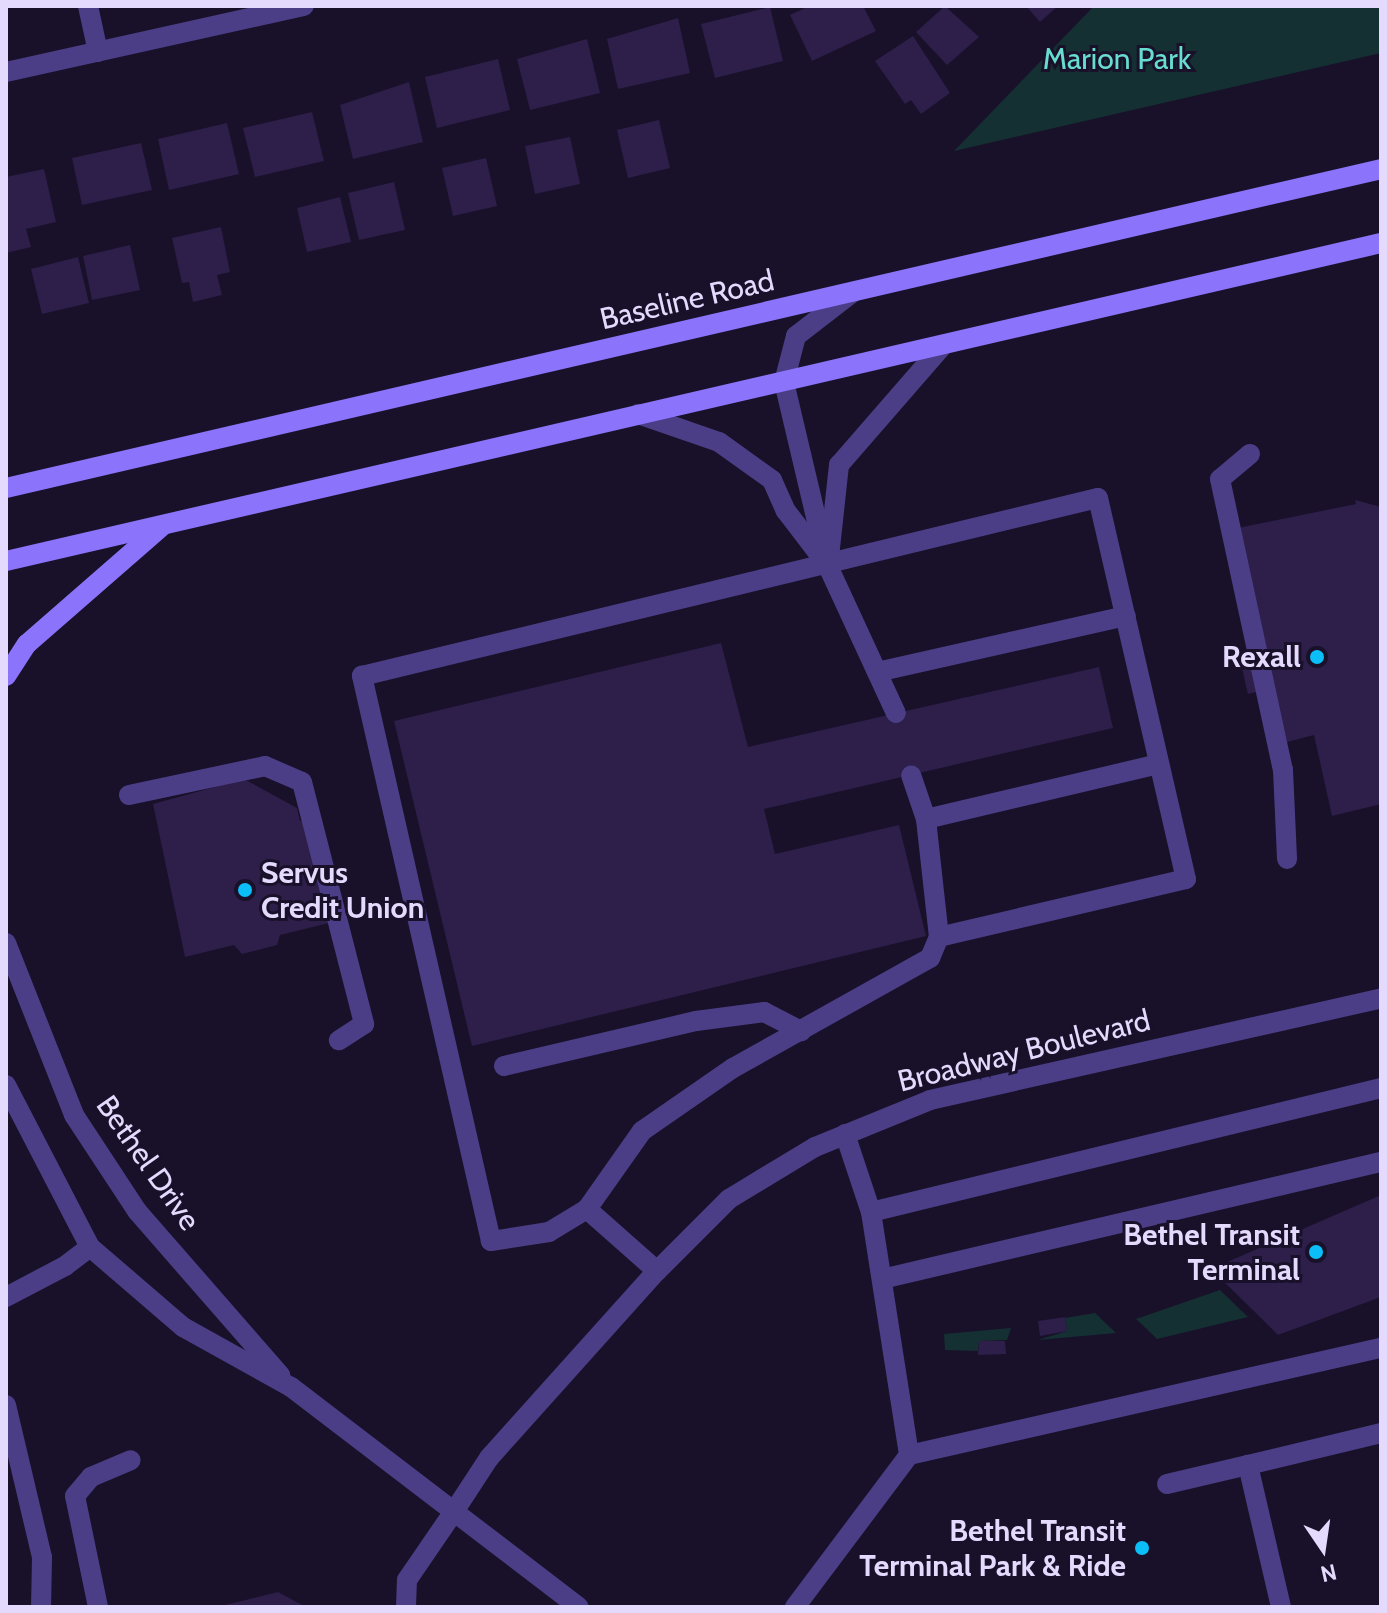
<!DOCTYPE html>
<html>
<head>
<meta charset="utf-8">
<style>
  body { margin:0 }
  #map { position:relative; width:1387px; height:1613px; overflow:hidden; background:#191129; font-family:Cabin,sans-serif }
  div>[style] { position:absolute }
  [style*='--x'] { left:calc(var(--x)*1px); top:calc(var(--y)*1px); width:calc(var(--w)*1px); rotate:calc(var(--a)*1deg) }
  .green>* { inset:0; background:#143033 }
  .building>* { inset:0; background:#2d1e4a }
  .service>* { height:20px; margin:-10px; padding:0 10px; transform-origin:10px; border-radius:10px; background:#4b3e87 }
  .minor>* { height:20px; margin:-10px; padding:0 10px; transform-origin:10px; border-radius:10px; background:#4b3e87 }
  .tertiary>* { height:20px; margin:-10px; padding:0 10px; transform-origin:10px; border-radius:10px; background:#4b3e87 }
  .secondary>* { height:20px; margin:-10px; padding:0 10px; transform-origin:10px; border-radius:10px; background:#8b74fb }
  .dots>* { width:22px; height:22px; translate:-50% -50%; box-sizing:border-box; border:4px solid #191129; border-radius:50% }
  span { translate:-50% -50%; white-space:nowrap; text-align:center; line-height:1.15; -webkit-text-stroke:6px #191129; paint-order:stroke }
  .park-label { font-size:30px; color:#67ddd1 }
  .street-label { font-size:30px; color:#e4dafe }
  .poi-label { font-size:30px; color:#e4dafe; font-weight:700 }
  .right { translate:-100% -50%; text-align:right }
  .left { translate:0 -50%; text-align:left }
  .frame { position:absolute; inset:0; border:8px solid #e4dafe; pointer-events:none }
  .north { position:absolute; left:1283px; top:1509px; width:80px; height:80px; -webkit-text-stroke:6px #191129; paint-order:stroke; rotate:167deg; font-size:22px; font-weight:700; line-height:32px; text-align:center; color:#e4dafe }
  .north::after { content:''; display:block; margin:auto; width:28px; height:36px; background:#e4dafe; clip-path:polygon(50% 0,100% 100%,50% 72%,0 100%) }
</style>
</head>
<body>
<div id="map">
  <div class="green">
    <div style="clip-path:polygon(1094px 6px,1380px 6px,1381px 53px,954px 151px)"></div>
    <div style="clip-path:polygon(1220px 1290px,1248px 1317px,1157px 1339px,1136px 1319px)"></div>
    <div style="clip-path:polygon(1095px 1313px,1116px 1333px,1038px 1340px,1067px 1331px,1065px 1318px)"></div>
    <div style="clip-path:polygon(1011px 1328px,1007px 1340px,979px 1341px,978px 1351px,945px 1350px,944px 1334px)"></div>
  </div>
  <div class="building">
    <div style="clip-path:polygon(809px 6px,863px 6px,876px 31px,812px 61px,790px 15px)"></div>
    <div style="clip-path:polygon(945px 6px,979px 37px,947px 65px,916px 32px)"></div>
    <div style="clip-path:polygon(1026px 6px,1058px 6px,1040px 22px)"></div>
    <div style="clip-path:polygon(770px 7px,783px 61px,715px 78px,701px 24px)"></div>
    <div style="clip-path:polygon(678px 18px,690px 73px,618px 89px,607px 39px)"></div>
    <div style="clip-path:polygon(913px 36px,950px 93px,921px 114px,911px 100px,905px 104px,875px 61px)"></div>
    <div style="clip-path:polygon(587px 39px,600px 93px,530px 110px,517px 59px)"></div>
    <div style="clip-path:polygon(498px 59px,510px 110px,437px 128px,425px 77px)"></div>
    <div style="clip-path:polygon(409px 82px,423px 142px,353px 159px,340px 105px)"></div>
    <div style="clip-path:polygon(312px 112px,324px 161px,255px 177px,243px 128px)"></div>
    <div style="clip-path:polygon(659px 120px,670px 168px,628px 178px,617px 130px)"></div>
    <div style="clip-path:polygon(227px 123px,239px 174px,169px 190px,158px 139px)"></div>
    <div style="clip-path:polygon(570px 137px,580px 184px,535px 194px,525px 146px)"></div>
    <div style="clip-path:polygon(141px 143px,152px 190px,82px 205px,72px 158px)"></div>
    <div style="clip-path:polygon(486px 158px,497px 206px,453px 216px,442px 168px)"></div>
    <div style="clip-path:polygon(44px 169px,56px 222px,26px 229px,31px 247px,6px 253px,6px 177px)"></div>
    <div style="clip-path:polygon(394px 182px,405px 230px,359px 240px,348px 193px)"></div>
    <div style="clip-path:polygon(340px 197px,351px 242px,307px 252px,297px 208px)"></div>
    <div style="clip-path:polygon(221px 227px,230px 272px,217px 275px,222px 295px,193px 302px,189px 282px,182px 283px,172px 238px)"></div>
    <div style="clip-path:polygon(130px 245px,140px 290px,92px 300px,83px 256px)"></div>
    <div style="clip-path:polygon(78px 257px,89px 303px,42px 314px,31px 269px)"></div>
    <div style="clip-path:polygon(1355px 500px,1381px 507px,1381px 804px,1332px 816px,1314px 735px,1287px 742px,1274px 688px,1248px 694px,1240px 660px,1267px 654px,1238px 528px,1356px 504px)"></div>
    <div style="clip-path:polygon(721px 643px,748px 747px,1099px 667px,1113px 728px,764px 809px,775px 854px,899px 825px,926px 936px,472px 1046px,394px 721px)"></div>
    <div style="clip-path:polygon(244px 779px,297px 808px,300px 821px,306px 821px,329px 923px,280px 935px,277px 945px,242px 954px,234px 945px,185px 957px,153px 804px)"></div>
    <div style="clip-path:polygon(1381px 1195px,1381px 1297px,1278px 1335px,1211px 1269px)"></div>
    <div style="clip-path:polygon(1065px 1317px,1067px 1331px,1040px 1336px,1038px 1321px)"></div>
    <div style="clip-path:polygon(979px 1341px,1005px 1341px,1006px 1354px,978px 1355px)"></div>
    <div style="clip-path:polygon(278px 1592px,306px 1607px,222px 1607px,221px 1606px)"></div>
  </div>
  <div class="service">
    <div style="--x:853;--y:292;--w:72;--a:142.3"></div>
    <div style="--x:796;--y:336;--w:48;--a:104.6"></div>
    <div style="--x:784;--y:382;--w:187;--a:76.7"></div>
    <div style="--x:827;--y:564;--w:164;--a:65.2"></div>
    <div style="--x:638;--y:414;--w:86;--a:19.1"></div>
    <div style="--x:719;--y:442;--w:65;--a:35.6"></div>
    <div style="--x:772;--y:480;--w:34;--a:66"></div>
    <div style="--x:786;--y:511;--w:59;--a:52.5"></div>
    <div style="--x:1250;--y:454;--w:39;--a:140"></div>
    <div style="--x:1220;--y:479;--w:298;--a:77.8"></div>
    <div style="--x:1283;--y:770;--w:89;--a:87.4"></div>
    <div style="--x:829;--y:557;--w:93;--a:-83.8"></div>
    <div style="--x:839;--y:465;--w:160;--a:-49"></div>
    <div style="--x:877;--y:672;--w:255;--a:-12.7"></div>
    <div style="--x:129;--y:795;--w:139;--a:-12"></div>
    <div style="--x:265;--y:766;--w:40;--a:23.4"></div>
    <div style="--x:302;--y:782;--w:250;--a:75.6"></div>
    <div style="--x:364;--y:1024;--w:30;--a:147"></div>
    <div style="--x:926;--y:819;--w:239;--a:-13.3"></div>
    <div style="--x:504;--y:1066;--w:197;--a:-13.2"></div>
    <div style="--x:696;--y:1021;--w:69;--a:-7.5"></div>
    <div style="--x:764;--y:1012;--w:42;--a:27.2"></div>
    <div style="--x:845;--y:1134;--w:82;--a:71.6"></div>
    <div style="--x:871;--y:1212;--w:246;--a:81.1"></div>
    <div style="--x:587;--y:1209;--w:95;--a:-54.8"></div>
    <div style="--x:642;--y:1131;--w:111;--a:-34.7"></div>
    <div style="--x:733;--y:1068;--w:226;--a:-29.2"></div>
    <div style="--x:930;--y:958;--w:23;--a:-67"></div>
    <div style="--x:939;--y:937;--w:119;--a:-96.3"></div>
    <div style="--x:926;--y:819;--w:46;--a:-108.8"></div>
    <div style="--x:871;--y:1212;--w:525;--a:-13.67"></div>
    <div style="--x:657;--y:1271;--w:94;--a:-138.5"></div>
    <div style="--x:587;--y:1209;--w:44;--a:148.8"></div>
    <div style="--x:549;--y:1232;--w:59;--a:171.2"></div>
    <div style="--x:491;--y:1241;--w:580;--a:-102.86"></div>
    <div style="--x:362;--y:676;--w:757;--a:-13.6"></div>
    <div style="--x:1098;--y:498;--w:391;--a:77"></div>
    <div style="--x:1186;--y:879;--w:254;--a:166.8"></div>
    <div style="--x:882;--y:1279;--w:513;--a:-13.2"></div>
    <div style="--x:6;--y:1297;--w:67;--a:-27.7"></div>
    <div style="--x:65;--y:1266;--w:31;--a:-37"></div>
    <div style="--x:6;--y:1405;--w:156;--a:76.7"></div>
    <div style="--x:42;--y:1557;--w:50;--a:91.1"></div>
    <div style="--x:1167;--y:1484;--w:83;--a:-13.2"></div>
    <div style="--x:98;--y:1607;--w:113;--a:-101.7"></div>
    <div style="--x:75;--y:1496;--w:25;--a:-50"></div>
    <div style="--x:91;--y:1477;--w:43;--a:-23"></div>
    <div style="--x:406;--y:1607;--w:27;--a:-88"></div>
    <div style="--x:407;--y:1580;--w:85;--a:-55.6"></div>
    <div style="--x:795;--y:1607;--w:190;--a:-53.1"></div>
    <div style="--x:909;--y:1455;--w:484;--a:-12.8"></div>
    <div style="--x:1281;--y:1607;--w:146;--a:-103.1"></div>
    <div style="--x:1248;--y:1465;--w:137;--a:-13.5"></div>
  </div>
  <div class="minor">
    <div style="--x:88;--y:6;--w:47;--a:77.7"></div>
    <div style="--x:6;--y:72;--w:305;--a:-12.5"></div>
  </div>
  <div class="tertiary">
    <div style="--x:6;--y:943;--w:185;--a:68.4"></div>
    <div style="--x:74;--y:1115;--w:115;--a:56.7"></div>
    <div style="--x:137;--y:1211;--w:218;--a:48.9"></div>
    <div style="--x:6;--y:1085;--w:182;--a:62.6"></div>
    <div style="--x:90;--y:1247;--w:123;--a:40.7"></div>
    <div style="--x:183;--y:1327;--w:124;--a:29.1"></div>
    <div style="--x:291;--y:1387;--w:362;--a:37.4"></div>
    <div style="--x:455;--y:1510;--w:62;--a:-56.8"></div>
    <div style="--x:489;--y:1458;--w:251;--a:-48.1"></div>
    <div style="--x:657;--y:1271;--w:102;--a:-45"></div>
    <div style="--x:729;--y:1199;--w:100;--a:-31.2"></div>
    <div style="--x:815;--y:1147;--w:124;--a:-22.2"></div>
    <div style="--x:930;--y:1100;--w:462;--a:-12.7"></div>
  </div>
  <div class="secondary">
    <div style="--x:6;--y:488;--w:1412;--a:-13.06"></div>
    <div style="--x:6;--y:561;--w:1411;--a:-13.02"></div>
    <div style="--x:6;--y:676;--w:38;--a:-57"></div>
    <div style="--x:27;--y:644;--w:178;--a:-41.1"></div>
  </div>
  <div class="dots">
    <div style="left:1317px;top:657px;background:#0cbef8"></div>
    <div style="left:245px;top:890px;background:#0cbef8"></div>
    <div style="left:1316px;top:1252px;background:#0cbef8"></div>
    <div style="left:1142px;top:1548px;background:#0cbef8"></div>
  </div>
  <div class="park-label">
    <span style="left:1117px;top:59px">Marion Park</span>
  </div>
  <div class="street-label">
    <span style="left:687px;top:300px;rotate:-13deg">Baseline Road</span>
    <span style="left:1024px;top:1051px;rotate:-14deg">Broadway Boulevard</span>
    <span style="left:148px;top:1163px;rotate:55deg">Bethel Drive</span>
  </div>
  <div class="poi-label">
    <span class="right" style="left:1301px;top:657px">Rexall</span>
    <span class="left" style="left:261px;top:890px">Servus<br>Credit Union</span>
    <span class="right" style="left:1300px;top:1252px">Bethel Transit<br>Terminal</span>
    <span class="right" style="left:1126px;top:1548px">Bethel Transit<br>Terminal Park &amp; Ride</span>
  </div>
  <div class="frame"></div>
  <div class="north">N</div>
</div>
</body>
</html>
